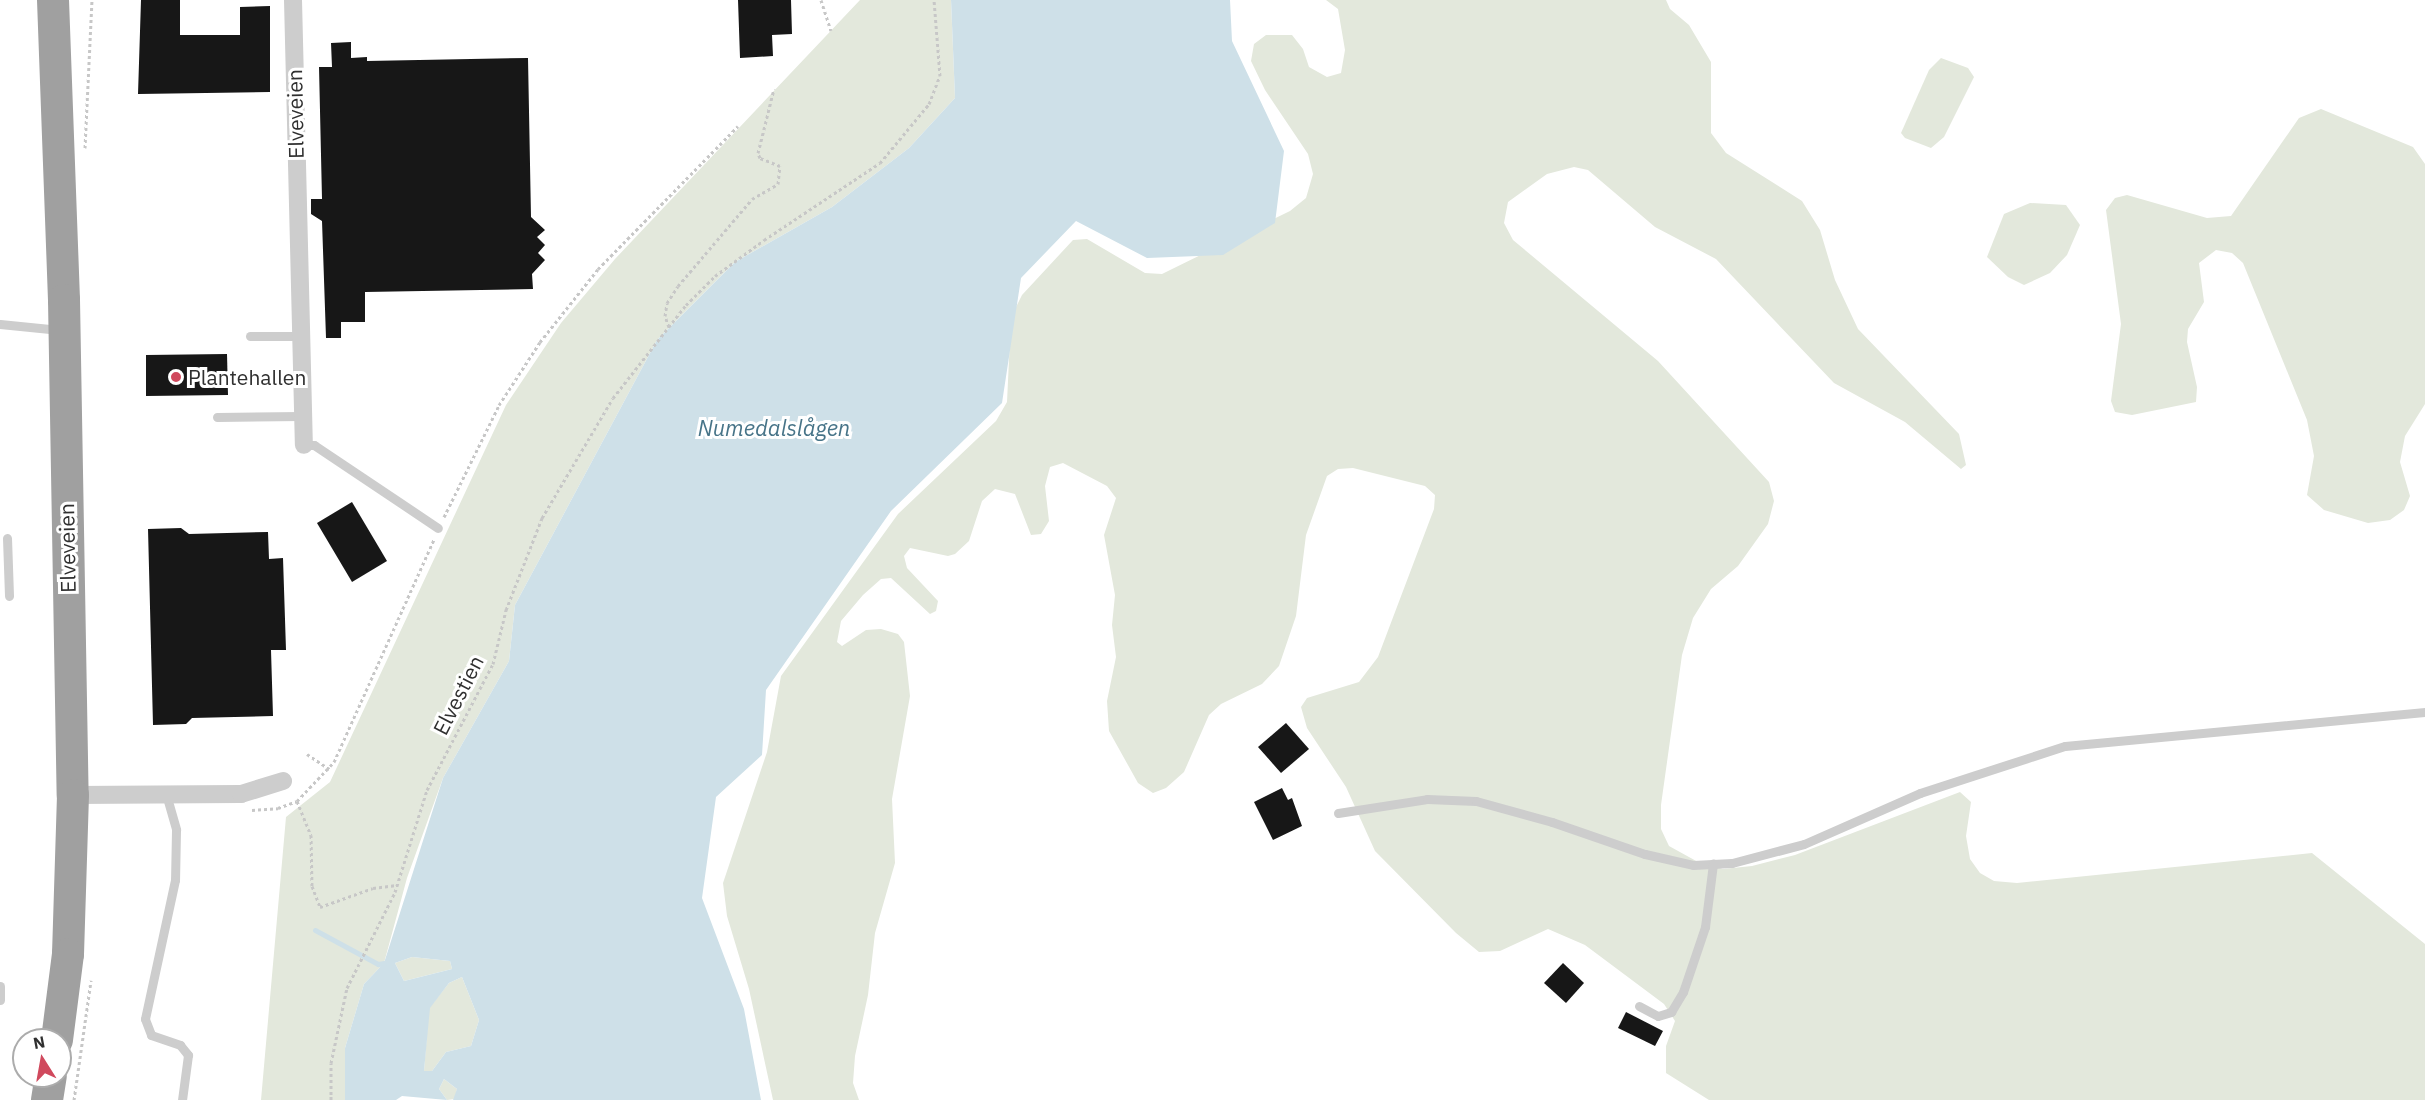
<!DOCTYPE html>
<html>
<head>
<meta charset="utf-8">
<style>
  body { margin:0 }
  #map { position:relative; width:2425px; height:1100px; overflow:hidden; background:#fff; font-family:"IBM Plex Sans",sans-serif }
  div>[style] { position:absolute }
  [style*='--x'] { left:calc(var(--x)*1px); top:calc(var(--y)*1px); width:calc(var(--w)*1px); rotate:calc(var(--a)*1deg) }
  .green>* { inset:0; background:#e3e8dc }
  .water>* { inset:0; background:#cee0e8 }
  .stream>* { height:5px; margin:-2.5px; padding:0 2.5px; transform-origin:2.5px; border-radius:2.5px; background:#cee0e8 }
  .building>* { inset:0; background:#171717 }
  .path>* { height:3px; margin-top:-1.5px; transform-origin:0; background:repeating-linear-gradient(90deg,#c7c7c7 0 3px,transparent 0 6px) }
  .service>* { height:9px; margin:-4.5px; padding:0 4.5px; transform-origin:4.5px; border-radius:4.5px; background:#cdcdcd }
  .minor>* { height:18px; margin:-9px; padding:0 9px; transform-origin:9px; border-radius:9px; background:#cdcdcd }
  .trunk>* { height:32px; margin:-16px; padding:0 16px; transform-origin:16px; border-radius:16px; background:#a0a0a0 }
  .dots>* { width:16px; height:16px; translate:-50% -50%; box-sizing:border-box; border:3px solid #fff; border-radius:50% }
  span { translate:-50% -50%; white-space:nowrap; text-align:center; line-height:1.15; -webkit-text-stroke:6px #fff; paint-order:stroke }
  .street-label { font-size:21px; color:#303030 }
  .poi-label { font-size:21px; color:#303030 }
  .left { translate:0 -50%; text-align:left }
  .water-label { font-size:22px; color:#477488; font-style:italic }
  .north { position:absolute; left:12px; top:1028px; width:60px; height:60px; box-sizing:border-box; background:#fff; border:2px solid #acacac; border-radius:50%; rotate:349deg; font-size:16px; font-weight:700; line-height:24px; text-align:center; color:#303030 }
  .north::after { content:''; display:block; margin:auto; width:21px; height:27px; background:#d0495d; clip-path:polygon(50% 0,100% 100%,50% 72%,0 100%) }
</style>
</head>
<body>
<div id="map">
  <div class="green">
    <div style="clip-path:polygon(860px 0,951px 0,955px 98px,909px 148px,832px 207px,735px 262px,657px 340px,515px 605px,509px 661px,443px 778px,407px 878px,384px 963px,364px 984px,345px 1048px,345px 1100px,261px 1100px,286px 817px,330px 782px,506px 405px,561px 323px,615px 259px)"></div>
    <div style="clip-path:polygon(1326px 0,1666px 0,1670px 9px,1689px 25px,1711px 62px,1711px 133px,1726px 153px,1802px 201px,1820px 230px,1835px 280px,1858px 329px,1959px 434px,1966px 465px,1961px 469px,1905px 422px,1834px 383px,1716px 259px,1655px 227px,1588px 170px,1574px 167px,1547px 174px,1508px 202px,1504px 223px,1513px 240px,1658px 361px,1769px 482px,1774px 501px,1768px 524px,1738px 566px,1711px 589px,1693px 618px,1682px 655px,1661px 805px,1661px 829px,1669px 846px,1698px 862px,1723px 869px,1752px 866px,1795px 855px,1960px 792px,1971px 802px,1966px 836px,1970px 859px,1980px 873px,1994px 881px,2017px 883px,2312px 853px,2425px 944px,2425px 1100px,1709px 1100px,1666px 1073px,1666px 1046px,1675px 1021px,1664px 1004px,1585px 945px,1548px 929px,1500px 951px,1479px 952px,1456px 933px,1375px 851px,1346px 787px,1307px 728px,1301px 707px,1307px 698px,1359px 682px,1378px 657px,1434px 509px,1435px 495px,1425px 486px,1353px 468px,1338px 469px,1327px 476px,1306px 535px,1296px 616px,1279px 666px,1262px 684px,1221px 704px,1209px 715px,1184px 772px,1166px 788px,1153px 793px,1138px 783px,1109px 731px,1107px 701px,1116px 657px,1112px 625px,1115px 595px,1104px 535px,1116px 498px,1107px 486px,1063px 463px,1050px 467px,1045px 486px,1049px 521px,1041px 534px,1031px 535px,1015px 494px,995px 489px,982px 501px,969px 541px,955px 554px,948px 556px,910px 548px,904px 556px,907px 568px,938px 601px,936px 611px,930px 614px,891px 578px,881px 579px,863px 595px,841px 621px,837px 642px,842px 646px,866px 630px,881px 629px,898px 634px,904px 642px,910px 696px,892px 799px,895px 863px,875px 933px,868px 995px,855px 1056px,853px 1083px,859px 1100px,773px 1100px,749px 989px,727px 916px,723px 883px,767px 752px,781px 676px,898px 514px,996px 421px,1007px 402px,1011px 317px,1022px 295px,1073px 240px,1087px 239px,1145px 273px,1162px 274px,1290px 211px,1306px 198px,1313px 174px,1308px 154px,1265px 90px,1251px 61px,1254px 44px,1266px 35px,1292px 35px,1303px 49px,1309px 67px,1327px 77px,1341px 73px,1345px 50px,1338px 9px)"></div>
    <div style="clip-path:polygon(1941px 58px,1968px 68px,1974px 77px,1944px 137px,1931px 148px,1905px 138px,1901px 133px,1929px 70px)"></div>
    <div style="clip-path:polygon(2321px 109px,2413px 147px,2425px 164px,2425px 404px,2405px 436px,2400px 462px,2410px 496px,2404px 510px,2390px 520px,2368px 523px,2324px 510px,2307px 495px,2314px 456px,2307px 420px,2243px 263px,2232px 253px,2216px 250px,2199px 263px,2204px 302px,2188px 329px,2187px 342px,2197px 387px,2196px 402px,2132px 415px,2115px 412px,2111px 401px,2121px 324px,2106px 210px,2115px 198px,2127px 195px,2207px 218px,2231px 216px,2299px 118px)"></div>
    <div style="clip-path:polygon(2030px 203px,2066px 205px,2080px 225px,2067px 255px,2050px 273px,2024px 285px,2008px 277px,1987px 257px,2004px 214px)"></div>
    <div style="clip-path:polygon(412px 957px,450px 961px,452px 969px,404px 981px,395px 963px)"></div>
    <div style="clip-path:polygon(462px 977px,479px 1020px,471px 1046px,446px 1052px,432px 1071px,424px 1071px,429px 1008px,449px 983px)"></div>
    <div style="clip-path:polygon(444px 1079px,457px 1089px,455px 1099px,447px 1100px,439px 1089px)"></div>
  </div>
  <div class="water">
    <div style="clip-path:polygon(evenodd,951px 0,1230px 0,1232px 41px,1284px 151px,1275px 223px,1223px 255px,1147px 258px,1076px 221px,1021px 278px,1002px 403px,891px 511px,766px 690px,762px 755px,716px 797px,702px 898px,744px 1009px,761px 1100px,453px 1100px,457px 1089px,444px 1079px,439px 1089px,447px 1100px,402px 1096px,396px 1100px,345px 1100px,345px 1048px,364px 984px,384px 963px,443px 778px,509px 661px,515px 605px,657px 340px,735px 262px,832px 207px,909px 148px,955px 98px,951px 0,412px 957px,450px 961px,452px 969px,404px 981px,395px 963px,412px 957px,951px 0,462px 977px,479px 1020px,471px 1046px,446px 1052px,432px 1071px,424px 1071px,430px 1008px,449px 983px,462px 977px)"></div>
  </div>
  <div class="stream">
    <div style="--x:315;--y:930;--w:72;--a:28.4"></div>
    <div style="--x:378;--y:964;--w:6;--a:-9"></div>
  </div>
  <div class="building">
    <div style="clip-path:polygon(141px 0,180px 0,180px 35px,240px 35px,240px 7px,270px 6px,270px 92px,138px 94px)"></div>
    <div style="clip-path:polygon(738px 0,791px 0,792px 34px,772px 35px,773px 56px,740px 58px)"></div>
    <div style="clip-path:polygon(351px 42px,351px 58px,367px 57px,367px 61px,528px 58px,531px 217px,545px 230px,537px 237px,545px 245px,538px 253px,545px 260px,532px 274px,533px 289px,365px 292px,365px 322px,341px 322px,341px 338px,326px 338px,322px 221px,311px 214px,311px 199px,322px 199px,319px 67px,332px 67px,331px 43px)"></div>
    <div style="clip-path:polygon(227px 354px,228px 395px,146px 396px,146px 355px)"></div>
    <div style="clip-path:polygon(352px 502px,387px 561px,352px 582px,317px 523px)"></div>
    <div style="clip-path:polygon(181px 528px,189px 534px,268px 532px,269px 559px,283px 558px,286px 650px,271px 650px,273px 716px,192px 718px,186px 724px,153px 725px,148px 529px)"></div>
    <div style="clip-path:polygon(1286px 723px,1309px 749px,1281px 773px,1258px 747px)"></div>
    <div style="clip-path:polygon(1282px 788px,1288px 800px,1292px 798px,1302px 826px,1273px 840px,1254px 802px)"></div>
    <div style="clip-path:polygon(1563px 963px,1584px 983px,1566px 1003px,1544px 983px)"></div>
    <div style="clip-path:polygon(1626px 1012px,1663px 1031px,1655px 1046px,1618px 1028px)"></div>
  </div>
  <div class="path">
    <div style="--x:821;--y:0;--w:32;--a:72"></div>
    <div style="--x:85;--y:148;--w:148;--a:-87.3"></div>
    <div style="--x:669;--y:327;--w:12;--a:-110"></div>
    <div style="--x:665;--y:316;--w:13;--a:-81"></div>
    <div style="--x:667;--y:303;--w:20;--a:-57"></div>
    <div style="--x:678;--y:286;--w:114;--a:-49.6"></div>
    <div style="--x:752;--y:199;--w:30;--a:-30"></div>
    <div style="--x:778;--y:184;--w:18;--a:-84"></div>
    <div style="--x:780;--y:166;--w:22;--a:-158"></div>
    <div style="--x:760;--y:158;--w:5;--a:-112"></div>
    <div style="--x:758;--y:153;--w:66;--a:-76"></div>
    <div style="--x:444;--y:517;--w:125;--a:-63.8"></div>
    <div style="--x:499;--y:405;--w:75;--a:-56.9"></div>
    <div style="--x:540;--y:342;--w:93;--a:-51.5"></div>
    <div style="--x:598;--y:269;--w:200;--a:-45.6"></div>
    <div style="--x:307;--y:754;--w:27;--a:34"></div>
    <div style="--x:297;--y:801;--w:37;--a:68"></div>
    <div style="--x:311;--y:835;--w:51;--a:88.9"></div>
    <div style="--x:312;--y:886;--w:22;--a:69"></div>
    <div style="--x:320;--y:907;--w:56;--a:-19.7"></div>
    <div style="--x:373;--y:888;--w:24;--a:-7"></div>
    <div style="--x:252;--y:810;--w:26;--a:-4"></div>
    <div style="--x:278;--y:808;--w:20;--a:-20"></div>
    <div style="--x:297;--y:801;--w:54;--a:-46.5"></div>
    <div style="--x:334;--y:762;--w:244;--a:-65.8"></div>
    <div style="--x:74;--y:1100;--w:121;--a:-81.9"></div>
    <div style="--x:331;--y:1100;--w:37;--a:-90"></div>
    <div style="--x:331;--y:1063;--w:77;--a:-78"></div>
    <div style="--x:347;--y:988;--w:107;--a:-63.4"></div>
    <div style="--x:395;--y:892;--w:107;--a:-72.6"></div>
    <div style="--x:427;--y:790;--w:142;--a:-62.4"></div>
    <div style="--x:493;--y:664;--w:56;--a:-76.5"></div>
    <div style="--x:506;--y:610;--w:99;--a:-68.6"></div>
    <div style="--x:542;--y:518;--w:139;--a:-59.4"></div>
    <div style="--x:613;--y:398;--w:118;--a:-51.9"></div>
    <div style="--x:686;--y:305;--w:41;--a:-45"></div>
    <div style="--x:715;--y:276;--w:61;--a:-36.3"></div>
    <div style="--x:764;--y:240;--w:139;--a:-33.6"></div>
    <div style="--x:880;--y:163;--w:77;--a:-50.3"></div>
    <div style="--x:929;--y:104;--w:30;--a:-69"></div>
    <div style="--x:940;--y:76;--w:76;--a:-94.5"></div>
  </div>
  <div class="service">
    <div style="--x:0;--y:324;--w:60;--a:5.7"></div>
    <div style="--x:250;--y:336;--w:50;--a:0"></div>
    <div style="--x:217;--y:417;--w:85;--a:-0.7"></div>
    <div style="--x:304;--y:445;--w:10;--a:0"></div>
    <div style="--x:314;--y:445;--w:149;--a:33.8"></div>
    <div style="--x:7;--y:538;--w:58;--a:88"></div>
    <div style="--x:166;--y:794;--w:37;--a:74"></div>
    <div style="--x:176;--y:830;--w:50;--a:91.1"></div>
    <div style="--x:175;--y:880;--w:142;--a:102.2"></div>
    <div style="--x:145;--y:1019;--w:17;--a:69"></div>
    <div style="--x:151;--y:1035;--w:31;--a:19"></div>
    <div style="--x:180;--y:1045;--w:13;--a:51"></div>
    <div style="--x:188;--y:1055;--w:45;--a:97.6"></div>
    <div style="--x:1338;--y:813;--w:90;--a:-8.9"></div>
    <div style="--x:1427;--y:799;--w:49;--a:2.3"></div>
    <div style="--x:1476;--y:801;--w:79;--a:15.4"></div>
    <div style="--x:1552;--y:822;--w:98;--a:19"></div>
    <div style="--x:1645;--y:854;--w:49;--a:12.9"></div>
    <div style="--x:1693;--y:865;--w:39;--a:-3"></div>
    <div style="--x:1732;--y:863;--w:74;--a:-14.8"></div>
    <div style="--x:1804;--y:844;--w:127;--a:-23.7"></div>
    <div style="--x:1920;--y:793;--w:152;--a:-18"></div>
    <div style="--x:2065;--y:746;--w:362;--a:-5.4"></div>
    <div style="--x:0;--y:986;--w:14;--a:90"></div>
    <div style="--x:1639;--y:1006;--w:21;--a:28"></div>
    <div style="--x:1658;--y:1016;--w:14;--a:-17"></div>
    <div style="--x:1671;--y:1012;--w:23;--a:-59"></div>
    <div style="--x:1683;--y:992;--w:69;--a:-71.3"></div>
    <div style="--x:1705;--y:927;--w:64;--a:-82.8"></div>
  </div>
  <div class="minor">
    <div style="--x:293;--y:0;--w:445;--a:88.6"></div>
    <div style="--x:73;--y:795;--w:168;--a:-0.3"></div>
    <div style="--x:241;--y:794;--w:44;--a:-17.2"></div>
  </div>
  <div class="trunk">
    <div style="--x:53;--y:0;--w:300;--a:87.9"></div>
    <div style="--x:64;--y:300;--w:495;--a:89"></div>
    <div style="--x:73;--y:795;--w:159;--a:91.8"></div>
    <div style="--x:68;--y:954;--w:87;--a:97.3"></div>
    <div style="--x:47;--y:1100;--w:24;--a:-81"></div>
  </div>
  <div class="dots">
    <div style="left:176px;top:377px;background:#d0495d"></div>
  </div>
  <div class="street-label">
    <span style="left:295px;top:114px;rotate:-91deg">Elveveien</span>
    <span style="left:67px;top:548px;rotate:-91deg">Elveveien</span>
    <span style="left:458px;top:695px;rotate:-63deg">Elvestien</span>
  </div>
  <div class="poi-label">
    <span class="left" style="left:188px;top:377px">Plantehallen</span>
  </div>
  <div class="water-label">
    <span style="left:774px;top:428px">Numedalslågen</span>
  </div>
  <div class="north">N</div>
</div>
</body>
</html>
